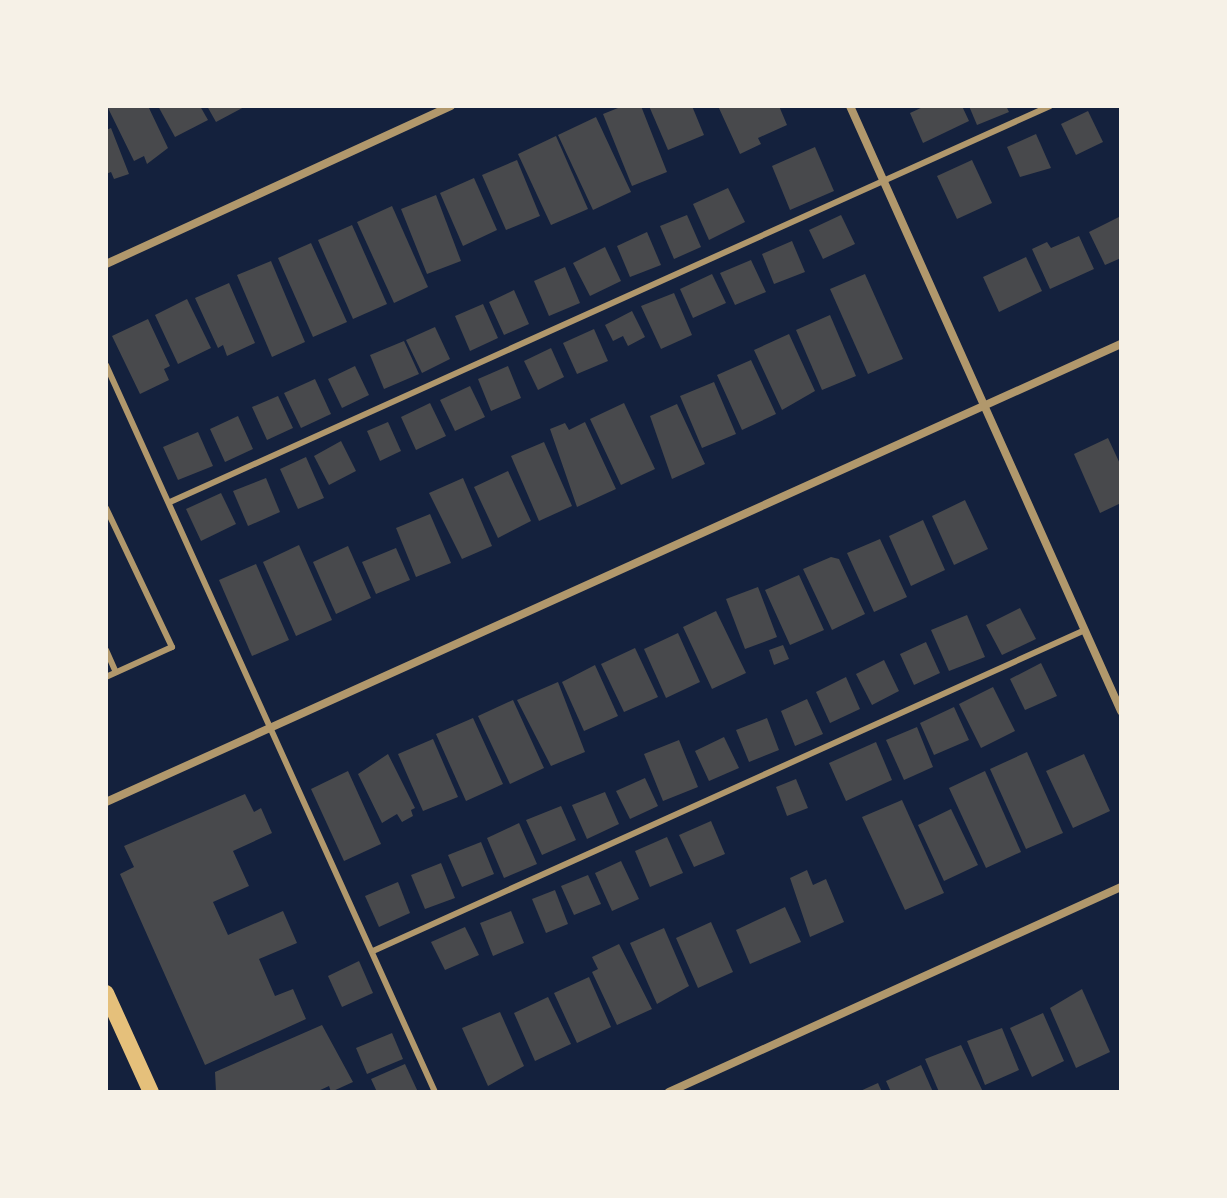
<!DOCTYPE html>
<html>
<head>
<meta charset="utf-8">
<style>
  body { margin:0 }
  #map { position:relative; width:1227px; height:1198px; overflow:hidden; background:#14213d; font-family:"Archivo Narrow",sans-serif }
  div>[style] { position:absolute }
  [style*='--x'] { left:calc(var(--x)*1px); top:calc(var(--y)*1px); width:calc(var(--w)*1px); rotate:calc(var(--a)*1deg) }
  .building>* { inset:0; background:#48494c }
  .service>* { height:6px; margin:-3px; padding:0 3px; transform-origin:3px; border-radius:3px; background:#b1986c }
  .minor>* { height:8px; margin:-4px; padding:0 4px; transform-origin:4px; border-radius:4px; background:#b1986c }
  .secondary>* { height:16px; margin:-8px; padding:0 8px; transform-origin:8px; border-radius:8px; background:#e5c07b }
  span { translate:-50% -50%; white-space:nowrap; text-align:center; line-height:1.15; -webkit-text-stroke:7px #f6f1e7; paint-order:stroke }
  .frame { position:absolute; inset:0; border:108px solid #f6f1e7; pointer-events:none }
</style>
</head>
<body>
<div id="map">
  <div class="building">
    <div style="clip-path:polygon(107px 106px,148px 106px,168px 148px,147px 164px,144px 156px,134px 161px)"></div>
    <div style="clip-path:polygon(158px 106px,200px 106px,208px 120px,175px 137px)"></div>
    <div style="clip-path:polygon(207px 106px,246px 106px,216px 122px)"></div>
    <div style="clip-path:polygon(623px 106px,641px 106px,667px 172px,632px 186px,603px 114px)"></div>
    <div style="clip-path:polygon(649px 106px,692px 106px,704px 135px,668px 150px)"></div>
    <div style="clip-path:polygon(718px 106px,779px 106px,787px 125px,758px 138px,761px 144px,740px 154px)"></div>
    <div style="clip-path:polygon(925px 106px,962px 106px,969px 121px,923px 143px,910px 113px)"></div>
    <div style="clip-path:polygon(969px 106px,1006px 106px,1009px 112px,977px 125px)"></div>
    <div style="clip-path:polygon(1088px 111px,1103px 142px,1076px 155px,1061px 124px)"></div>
    <div style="clip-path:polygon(596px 117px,631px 192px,593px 210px,558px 135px)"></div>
    <div style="clip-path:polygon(111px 128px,129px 174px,114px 179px,111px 172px,106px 174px,106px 130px)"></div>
    <div style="clip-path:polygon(1036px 134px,1051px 168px,1020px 177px,1007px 147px)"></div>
    <div style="clip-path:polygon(556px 136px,588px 209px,551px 225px,518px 154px)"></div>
    <div style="clip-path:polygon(815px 147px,834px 191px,790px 210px,772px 166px)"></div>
    <div style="clip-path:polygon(517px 160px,540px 216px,506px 230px,482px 175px)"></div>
    <div style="clip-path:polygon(972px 160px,992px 203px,957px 219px,937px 176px)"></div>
    <div style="clip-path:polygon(474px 178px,497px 230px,463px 246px,440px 193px)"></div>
    <div style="clip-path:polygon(728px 188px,745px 222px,709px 240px,693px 204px)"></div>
    <div style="clip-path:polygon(436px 195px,461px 261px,427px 274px,401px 209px)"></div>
    <div style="clip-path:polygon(392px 206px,428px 287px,394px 303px,357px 222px)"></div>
    <div style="clip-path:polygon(687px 215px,701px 247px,674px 259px,660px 226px)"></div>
    <div style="clip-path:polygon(841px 215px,855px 244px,823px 259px,809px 230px)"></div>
    <div style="clip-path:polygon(1121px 216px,1121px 258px,1105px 265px,1089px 232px)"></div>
    <div style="clip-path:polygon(352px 225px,387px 304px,353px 319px,318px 240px)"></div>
    <div style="clip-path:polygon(647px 232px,661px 265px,630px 277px,617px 246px)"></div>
    <div style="clip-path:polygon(1079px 236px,1094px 269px,1050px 289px,1032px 249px,1047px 242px,1051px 248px)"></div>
    <div style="clip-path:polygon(792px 241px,805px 272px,774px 284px,762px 254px)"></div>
    <div style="clip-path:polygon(311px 243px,347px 322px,313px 337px,278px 258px)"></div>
    <div style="clip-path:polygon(605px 247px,621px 281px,590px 296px,573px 263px)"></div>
    <div style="clip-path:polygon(1026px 257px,1042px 291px,999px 312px,983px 277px)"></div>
    <div style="clip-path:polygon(751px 260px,766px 292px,735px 305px,720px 273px)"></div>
    <div style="clip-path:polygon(271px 261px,305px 342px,272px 357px,237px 275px)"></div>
    <div style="clip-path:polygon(565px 267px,580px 303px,549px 316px,534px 281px)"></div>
    <div style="clip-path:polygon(712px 274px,726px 303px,693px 318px,680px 289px)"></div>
    <div style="clip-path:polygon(865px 274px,903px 359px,868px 374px,830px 289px)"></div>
    <div style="clip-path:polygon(229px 283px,255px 343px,227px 356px,223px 345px,218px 348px,195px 298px)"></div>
    <div style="clip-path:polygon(514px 290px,529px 324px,504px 335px,489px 302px)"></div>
    <div style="clip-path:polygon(674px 293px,692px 335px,661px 349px,641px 306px)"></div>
    <div style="clip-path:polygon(187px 299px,211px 348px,178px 364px,155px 315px)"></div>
    <div style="clip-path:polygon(483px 304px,498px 338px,470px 351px,455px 316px)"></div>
    <div style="clip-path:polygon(632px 311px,645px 337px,628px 346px,623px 336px,613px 341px,605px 325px)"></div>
    <div style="clip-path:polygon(830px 315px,856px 376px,822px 390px,796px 330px)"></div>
    <div style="clip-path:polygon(148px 319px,170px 366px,164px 369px,169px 380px,140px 394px,112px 336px)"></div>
    <div style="clip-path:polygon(435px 327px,450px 359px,422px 373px,406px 340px)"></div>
    <div style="clip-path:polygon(594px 329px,608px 361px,577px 374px,563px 343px)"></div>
    <div style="clip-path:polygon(789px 334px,815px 391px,782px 410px,754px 350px)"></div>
    <div style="clip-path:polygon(404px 341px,419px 374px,384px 389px,370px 355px)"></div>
    <div style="clip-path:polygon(551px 348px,564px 377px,538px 390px,524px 361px)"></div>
    <div style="clip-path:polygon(751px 360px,776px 414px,742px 430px,717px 375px)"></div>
    <div style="clip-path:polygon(355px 366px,369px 395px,342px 408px,328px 379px)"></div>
    <div style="clip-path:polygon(508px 366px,521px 398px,491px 411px,478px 379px)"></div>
    <div style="clip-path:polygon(315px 379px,331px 414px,301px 428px,284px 393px)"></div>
    <div style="clip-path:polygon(714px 382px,736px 434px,702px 448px,680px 396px)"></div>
    <div style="clip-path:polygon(470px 386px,485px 417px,455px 431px,440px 400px)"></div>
    <div style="clip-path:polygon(278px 396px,293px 428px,267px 440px,252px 407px)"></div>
    <div style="clip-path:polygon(430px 403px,446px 436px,416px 450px,401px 417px)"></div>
    <div style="clip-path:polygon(624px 403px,655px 469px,621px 485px,590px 419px)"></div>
    <div style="clip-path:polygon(677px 404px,705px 464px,672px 479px,650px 416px)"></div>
    <div style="clip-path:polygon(238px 416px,253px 449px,225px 462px,210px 429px)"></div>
    <div style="clip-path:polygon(388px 422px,401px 451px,380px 461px,367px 431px)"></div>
    <div style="clip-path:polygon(585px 422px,616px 489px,577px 507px,550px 429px,565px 423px,569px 430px)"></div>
    <div style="clip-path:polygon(198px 432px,213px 466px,178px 480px,163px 447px)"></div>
    <div style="clip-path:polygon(1108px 438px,1121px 466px,1121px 503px,1100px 513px,1074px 454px)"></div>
    <div style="clip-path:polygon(341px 441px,356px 471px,329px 485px,314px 456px)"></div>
    <div style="clip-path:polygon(544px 442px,572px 506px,539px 521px,511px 456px)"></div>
    <div style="clip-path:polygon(306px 457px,324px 498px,298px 509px,280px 469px)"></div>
    <div style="clip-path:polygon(508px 471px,531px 521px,498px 538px,474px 487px)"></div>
    <div style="clip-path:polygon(266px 478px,280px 512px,248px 526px,233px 491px)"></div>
    <div style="clip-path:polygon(463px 478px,492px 546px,462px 559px,429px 493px)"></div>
    <div style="clip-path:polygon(221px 493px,236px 524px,201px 541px,186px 509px)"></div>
    <div style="clip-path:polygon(965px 500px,988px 549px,954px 565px,932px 516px)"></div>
    <div style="clip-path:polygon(430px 514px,451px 563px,416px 577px,396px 528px)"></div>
    <div style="clip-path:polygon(923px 520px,945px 570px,911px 586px,889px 536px)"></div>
    <div style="clip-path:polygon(880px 539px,907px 597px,874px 612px,847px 553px)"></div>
    <div style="clip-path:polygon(299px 545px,332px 620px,296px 636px,263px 562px)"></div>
    <div style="clip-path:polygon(348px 546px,371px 598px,336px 614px,313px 562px)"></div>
    <div style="clip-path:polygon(396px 548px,410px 580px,376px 594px,362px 562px)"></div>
    <div style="clip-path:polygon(831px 557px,839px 559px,865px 614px,832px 630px,803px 569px)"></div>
    <div style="clip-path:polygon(256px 564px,289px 640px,252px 656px,219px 580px)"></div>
    <div style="clip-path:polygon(799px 575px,824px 630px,790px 645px,765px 590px)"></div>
    <div style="clip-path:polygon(758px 587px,777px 637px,745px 649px,726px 599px)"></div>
    <div style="clip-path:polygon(1020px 608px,1036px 639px,1002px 655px,986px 625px)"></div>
    <div style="clip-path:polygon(716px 611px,746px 673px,712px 689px,683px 627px)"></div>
    <div style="clip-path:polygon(967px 615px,985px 657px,949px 671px,931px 630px)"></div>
    <div style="clip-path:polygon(678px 633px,700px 682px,666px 698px,644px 649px)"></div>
    <div style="clip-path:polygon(926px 642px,940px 673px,914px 685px,900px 654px)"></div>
    <div style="clip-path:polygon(783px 645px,789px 659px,774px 665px,769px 650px)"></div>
    <div style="clip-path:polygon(635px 648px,658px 697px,624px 712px,601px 664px)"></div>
    <div style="clip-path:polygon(884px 660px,899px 691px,872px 705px,856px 674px)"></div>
    <div style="clip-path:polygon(1041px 663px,1057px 696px,1025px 710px,1010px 679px)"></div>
    <div style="clip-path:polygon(595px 665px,618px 716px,584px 731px,562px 682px)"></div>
    <div style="clip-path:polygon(846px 677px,860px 709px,830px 723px,816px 692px)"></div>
    <div style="clip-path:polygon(558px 682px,585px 752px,551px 766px,517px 700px)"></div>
    <div style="clip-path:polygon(993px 687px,1015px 731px,981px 748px,959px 704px)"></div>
    <div style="clip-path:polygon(807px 699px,823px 734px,795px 746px,781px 711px)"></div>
    <div style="clip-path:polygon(513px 700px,544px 768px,510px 784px,478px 716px)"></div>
    <div style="clip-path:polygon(954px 707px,969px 740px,934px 755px,920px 723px)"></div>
    <div style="clip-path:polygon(473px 718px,503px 784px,466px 801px,436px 734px)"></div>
    <div style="clip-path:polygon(767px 718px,779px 750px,749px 762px,736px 730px)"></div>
    <div style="clip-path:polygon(917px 727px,933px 767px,904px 780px,886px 740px)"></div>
    <div style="clip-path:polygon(724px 737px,739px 768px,709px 781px,695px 751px)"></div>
    <div style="clip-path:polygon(433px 739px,458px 797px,423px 811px,398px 754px)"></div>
    <div style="clip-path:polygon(679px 740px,698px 787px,663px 801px,644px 754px)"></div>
    <div style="clip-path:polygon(876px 742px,892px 780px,846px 801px,829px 763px)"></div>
    <div style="clip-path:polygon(1027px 752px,1063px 833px,1026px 849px,990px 769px)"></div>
    <div style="clip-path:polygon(388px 754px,415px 808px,411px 810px,413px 816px,402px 822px,397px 814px,382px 823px,358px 774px)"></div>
    <div style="clip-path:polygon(1084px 754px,1110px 811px,1073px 828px,1046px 771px)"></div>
    <div style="clip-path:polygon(348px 771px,381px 844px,344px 861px,311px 789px)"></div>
    <div style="clip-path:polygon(985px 771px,1021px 852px,986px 868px,949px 788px)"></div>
    <div style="clip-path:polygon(645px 778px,658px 806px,630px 819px,616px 791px)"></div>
    <div style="clip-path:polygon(796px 779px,808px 808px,787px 816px,776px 787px)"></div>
    <div style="clip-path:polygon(605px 792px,619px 824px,587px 839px,572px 805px)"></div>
    <div style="clip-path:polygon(245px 794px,254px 812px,261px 808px,272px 833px,233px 851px,249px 886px,213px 902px,228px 935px,283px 911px,297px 943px,259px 959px,275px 996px,293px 989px,306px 1019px,205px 1065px,120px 874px,134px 867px,124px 846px)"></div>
    <div style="clip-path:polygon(902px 800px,944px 893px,905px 910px,862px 817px)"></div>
    <div style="clip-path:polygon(561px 806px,576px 840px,542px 855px,526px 820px)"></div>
    <div style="clip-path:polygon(951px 809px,978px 865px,944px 881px,918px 825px)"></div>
    <div style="clip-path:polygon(711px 821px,725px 854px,694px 867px,679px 835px)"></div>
    <div style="clip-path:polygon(519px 823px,537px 864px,504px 878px,487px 838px)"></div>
    <div style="clip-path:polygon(667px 837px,683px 873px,650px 887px,635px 851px)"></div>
    <div style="clip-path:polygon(481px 842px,494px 874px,462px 887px,448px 855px)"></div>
    <div style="clip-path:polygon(621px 861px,639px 899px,612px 911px,595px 873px)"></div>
    <div style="clip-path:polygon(441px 863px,455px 898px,425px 909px,411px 875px)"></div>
    <div style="clip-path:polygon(807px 870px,813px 885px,826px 879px,844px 922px,810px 937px,790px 878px)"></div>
    <div style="clip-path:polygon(588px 875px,601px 904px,574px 915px,561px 886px)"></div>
    <div style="clip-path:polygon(398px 882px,410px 913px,379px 927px,365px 896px)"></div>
    <div style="clip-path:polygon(555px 890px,568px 924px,546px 933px,532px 899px)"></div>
    <div style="clip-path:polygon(785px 907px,801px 942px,750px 964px,736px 930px)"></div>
    <div style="clip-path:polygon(511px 911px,524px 943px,493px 956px,480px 923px)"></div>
    <div style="clip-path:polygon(711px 922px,733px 972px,698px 988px,676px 938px)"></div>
    <div style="clip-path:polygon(465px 927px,479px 955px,445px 970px,431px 942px)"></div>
    <div style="clip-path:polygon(664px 928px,689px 986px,657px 1004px,630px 943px)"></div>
    <div style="clip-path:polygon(619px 944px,652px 1009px,617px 1025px,592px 972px,598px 969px,592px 957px)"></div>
    <div style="clip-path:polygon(359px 961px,373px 993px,342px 1007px,328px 976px)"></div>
    <div style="clip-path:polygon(589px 977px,611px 1027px,577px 1043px,554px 993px)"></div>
    <div style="clip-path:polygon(1082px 989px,1110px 1052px,1076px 1068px,1050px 1008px)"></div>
    <div style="clip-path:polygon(548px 997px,571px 1044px,535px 1061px,514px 1013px)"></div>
    <div style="clip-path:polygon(500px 1012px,524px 1066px,488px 1086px,462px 1028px)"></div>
    <div style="clip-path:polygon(1043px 1013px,1064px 1061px,1032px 1077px,1010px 1028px)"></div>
    <div style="clip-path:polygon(322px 1025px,353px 1082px,331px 1092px,329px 1086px,316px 1092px,216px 1092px,215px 1072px)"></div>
    <div style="clip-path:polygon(1002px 1028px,1019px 1070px,985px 1085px,967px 1041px)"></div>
    <div style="clip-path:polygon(392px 1033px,403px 1059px,367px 1074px,356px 1048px)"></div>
    <div style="clip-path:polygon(961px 1045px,983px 1092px,939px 1092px,925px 1059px)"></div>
    <div style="clip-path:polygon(405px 1064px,418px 1092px,377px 1092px,371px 1079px)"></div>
    <div style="clip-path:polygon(921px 1065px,933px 1092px,891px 1092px,886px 1081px)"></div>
    <div style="clip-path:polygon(878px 1083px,882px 1092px,858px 1092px)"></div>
  </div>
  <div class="service">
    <div style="--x:106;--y:365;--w:798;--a:65.65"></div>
    <div style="--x:170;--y:502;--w:965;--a:-24.23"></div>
    <div style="--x:106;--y:508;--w:154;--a:64.6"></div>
    <div style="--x:172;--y:647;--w:72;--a:155.6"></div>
    <div style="--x:106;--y:650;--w:24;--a:66"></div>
    <div style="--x:373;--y:951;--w:781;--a:-24.27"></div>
  </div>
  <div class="minor">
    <div style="--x:850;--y:106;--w:663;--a:65.87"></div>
    <div style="--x:106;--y:264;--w:379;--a:-24.6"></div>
    <div style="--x:106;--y:802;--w:1114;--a:-24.29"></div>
    <div style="--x:669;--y:1092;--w:496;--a:-24.4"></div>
  </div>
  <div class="secondary">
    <div style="--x:106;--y:993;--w:109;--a:65.6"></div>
  </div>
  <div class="frame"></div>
</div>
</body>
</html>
